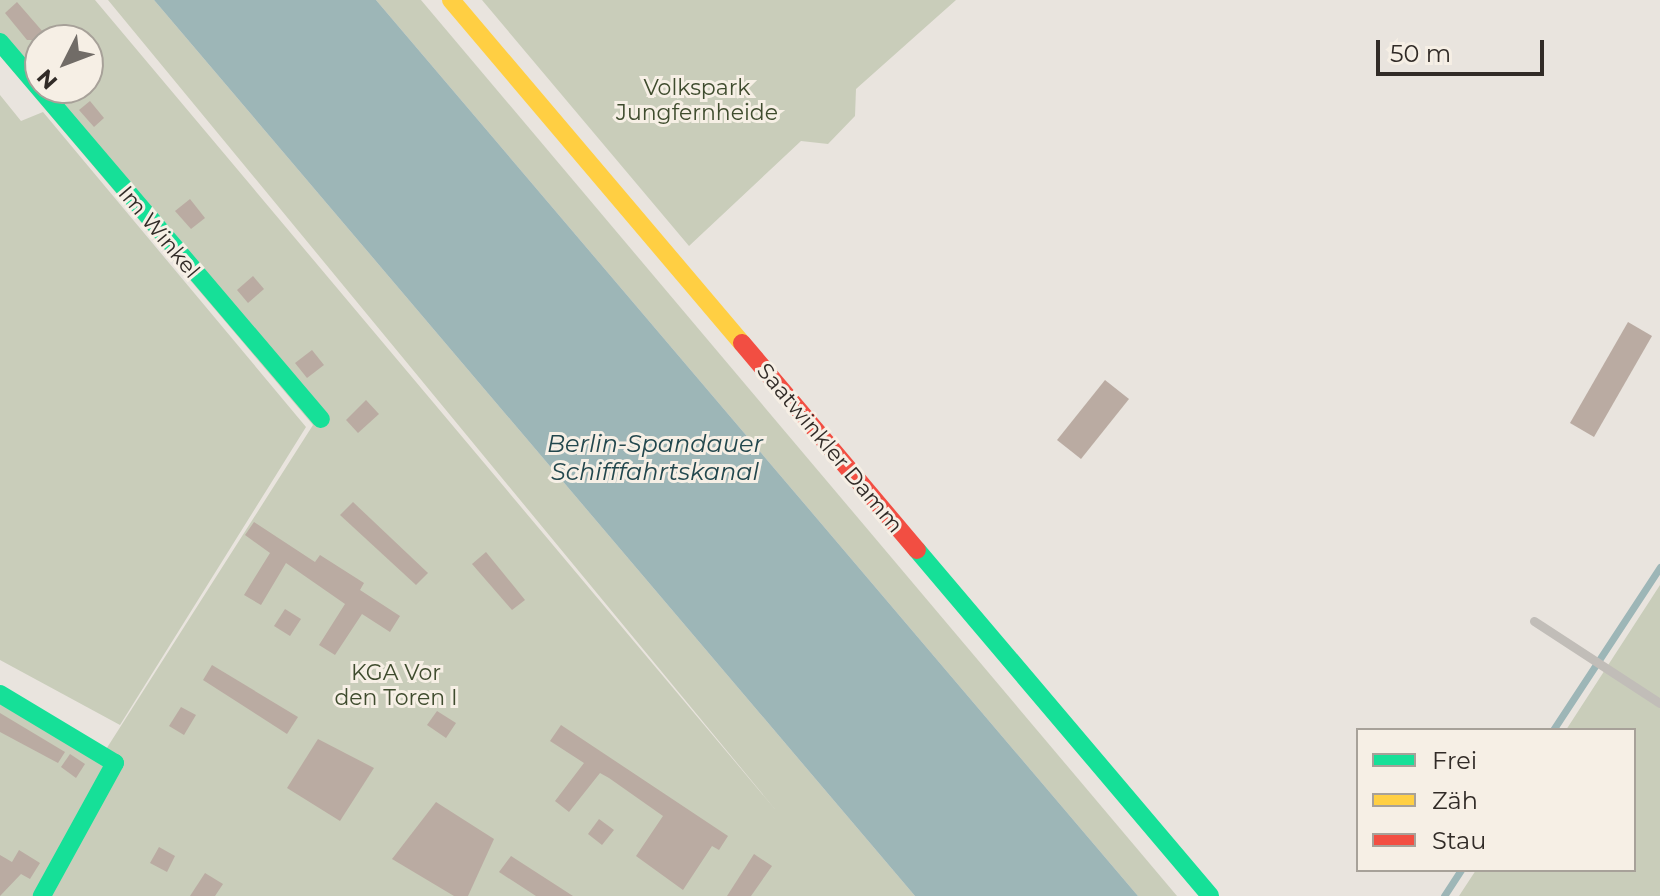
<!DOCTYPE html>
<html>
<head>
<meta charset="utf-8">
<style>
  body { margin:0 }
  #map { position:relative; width:1660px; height:896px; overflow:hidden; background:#e9e4de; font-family:Montserrat,sans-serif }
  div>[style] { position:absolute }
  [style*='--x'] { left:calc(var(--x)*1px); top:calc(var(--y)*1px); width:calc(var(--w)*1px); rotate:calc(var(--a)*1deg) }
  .green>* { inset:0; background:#c9cdba }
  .water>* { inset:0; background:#9db6b7 }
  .stream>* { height:7px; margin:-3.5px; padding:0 3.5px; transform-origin:3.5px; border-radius:3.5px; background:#9db6b7 }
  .building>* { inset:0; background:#baaba2 }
  .lane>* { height:9px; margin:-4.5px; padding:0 4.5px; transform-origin:4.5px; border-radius:4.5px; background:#c1bdb8 }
  .fast>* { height:18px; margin:-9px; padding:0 9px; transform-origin:9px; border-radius:9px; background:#16e098 }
  .slow>* { height:18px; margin:-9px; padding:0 9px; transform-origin:9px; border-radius:9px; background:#ffcf43 }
  .jam>* { height:18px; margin:-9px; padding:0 9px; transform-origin:9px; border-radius:9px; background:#f24e42 }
  span { translate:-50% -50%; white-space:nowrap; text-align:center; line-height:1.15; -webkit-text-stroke:6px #f6efe5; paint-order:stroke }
  .park-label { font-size:22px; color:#3f4c2e }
  .street-label { font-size:22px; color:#312b27 }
  .water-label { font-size:24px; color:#22474d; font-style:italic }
  .legend { position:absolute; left:1356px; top:728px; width:280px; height:144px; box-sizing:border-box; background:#f6efe5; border:2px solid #a7a199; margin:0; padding:10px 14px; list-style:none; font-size:24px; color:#312b27 }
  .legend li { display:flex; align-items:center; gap:16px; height:40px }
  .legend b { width:40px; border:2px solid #a7a199 }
  .north { position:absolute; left:24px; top:24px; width:80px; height:80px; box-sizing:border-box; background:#f6efe5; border:2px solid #a7a199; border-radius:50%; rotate:228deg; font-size:22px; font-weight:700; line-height:32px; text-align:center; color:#312b27 }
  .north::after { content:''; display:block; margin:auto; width:28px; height:36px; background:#716c67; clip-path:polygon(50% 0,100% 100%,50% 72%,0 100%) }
  .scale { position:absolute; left:1376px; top:40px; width:168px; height:36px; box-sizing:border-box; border:4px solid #312b27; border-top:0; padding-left:10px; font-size:24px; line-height:28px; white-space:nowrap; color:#312b27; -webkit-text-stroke:6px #f6efe5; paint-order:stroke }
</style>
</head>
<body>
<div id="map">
  <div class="green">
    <div style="clip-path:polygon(evenodd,0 0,95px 0,779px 814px,108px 0,154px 0,915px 896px,0 896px,0 697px,103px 754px,313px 425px,0 56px,0 0,40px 40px,88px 40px,88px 88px,40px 88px,40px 40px)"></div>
    <div style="clip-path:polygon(376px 0,421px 0,1177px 896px,1138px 896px)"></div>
    <div style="clip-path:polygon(482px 0,956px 0,856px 89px,855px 116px,828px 144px,801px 141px,689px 246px)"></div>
    <div style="clip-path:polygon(0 95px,21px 121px,43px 112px,306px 427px,120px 725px,0 660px)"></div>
    <div style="clip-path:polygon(1660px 585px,1660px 896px,1459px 896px,1476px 870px,1634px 870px,1634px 730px,1566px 730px)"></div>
  </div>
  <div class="water">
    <div style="clip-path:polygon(154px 0,376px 0,1138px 896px,915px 896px)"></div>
  </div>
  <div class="stream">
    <div style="--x:1553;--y:730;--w:195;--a:-56.7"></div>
    <div style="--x:1444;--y:896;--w:31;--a:-57"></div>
  </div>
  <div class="building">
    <div style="clip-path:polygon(17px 2px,50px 40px,27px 40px,5px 13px)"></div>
    <div style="clip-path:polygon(90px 101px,104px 118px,94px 127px,79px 110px)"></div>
    <div style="clip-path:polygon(190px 199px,205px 218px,191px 229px,175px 211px)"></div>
    <div style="clip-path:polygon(253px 276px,264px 289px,248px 303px,237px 290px)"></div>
    <div style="clip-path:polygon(1628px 322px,1652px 336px,1594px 437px,1570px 423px)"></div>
    <div style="clip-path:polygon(312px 350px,324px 365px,307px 378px,295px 363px)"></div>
    <div style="clip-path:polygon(1105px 380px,1129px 399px,1081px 459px,1057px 440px)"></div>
    <div style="clip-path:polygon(366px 400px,379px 414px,358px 433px,346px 420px)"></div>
    <div style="clip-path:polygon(353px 502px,428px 573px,416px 585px,340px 515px)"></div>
    <div style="clip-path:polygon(254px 522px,315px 562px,320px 555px,364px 583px,360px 590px,400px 616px,390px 632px,362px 614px,335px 655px,319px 645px,345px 604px,286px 563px,261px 605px,244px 595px,270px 553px,245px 535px)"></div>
    <div style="clip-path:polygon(486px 552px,525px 600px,512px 610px,472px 564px)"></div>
    <div style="clip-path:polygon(285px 609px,301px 619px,290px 636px,274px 626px)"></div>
    <div style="clip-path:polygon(212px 665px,298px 717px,287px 734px,203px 680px)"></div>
    <div style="clip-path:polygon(181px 707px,196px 715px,184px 735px,169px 726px)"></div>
    <div style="clip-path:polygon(437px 711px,456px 723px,446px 738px,427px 725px)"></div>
    <div style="clip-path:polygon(0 713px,65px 752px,58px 763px,0 732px)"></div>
    <div style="clip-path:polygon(561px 725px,728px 836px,719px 850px,712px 846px,683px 890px,636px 856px,663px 816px,609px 778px,600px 773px,569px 812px,555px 801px,584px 763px,550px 741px)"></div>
    <div style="clip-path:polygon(318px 739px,374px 768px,340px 821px,287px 788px)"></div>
    <div style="clip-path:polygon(70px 754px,85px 764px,76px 778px,61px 767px)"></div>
    <div style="clip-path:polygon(436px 802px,494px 839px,468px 896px,454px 896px,392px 859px)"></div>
    <div style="clip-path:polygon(599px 819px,614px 830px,602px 845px,588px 834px)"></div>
    <div style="clip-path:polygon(159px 847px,175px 856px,167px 872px,150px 863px)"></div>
    <div style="clip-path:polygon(19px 850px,40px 863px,30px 879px,21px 874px,0 896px,0 855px,12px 862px)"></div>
    <div style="clip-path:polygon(754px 854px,772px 866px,751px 896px,727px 896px)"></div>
    <div style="clip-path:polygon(511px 856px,573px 896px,536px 896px,499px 872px)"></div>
    <div style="clip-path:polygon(205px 873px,223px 884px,215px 896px,190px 896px)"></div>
  </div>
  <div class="lane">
    <div style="--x:1534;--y:621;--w:150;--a:33.1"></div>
  </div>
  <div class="fast">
    <div style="--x:0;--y:42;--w:495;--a:49.6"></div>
    <div style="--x:917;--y:550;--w:453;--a:49.7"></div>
    <div style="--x:0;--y:694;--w:134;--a:31"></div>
    <div style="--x:115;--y:763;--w:152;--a:118.8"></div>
  </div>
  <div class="slow">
    <div style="--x:451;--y:0;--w:450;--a:49.7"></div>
  </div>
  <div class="jam">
    <div style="--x:742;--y:343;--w:271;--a:49.8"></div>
  </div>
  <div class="park-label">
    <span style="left:697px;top:100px">Volkspark<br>Jungfernheide</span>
    <span style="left:396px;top:685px">KGA Vor<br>den Toren I</span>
  </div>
  <div class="street-label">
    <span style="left:159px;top:232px;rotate:50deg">Im Winkel</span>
    <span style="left:830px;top:448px;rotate:50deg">Saatwinkler Damm</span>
  </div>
  <div class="water-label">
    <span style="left:655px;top:458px">Berlin-Spandauer<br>Schifffahrtskanal</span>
  </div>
  <ul class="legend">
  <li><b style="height:10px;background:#16e098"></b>Frei</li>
  <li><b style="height:10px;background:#ffcf43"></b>Zäh</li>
  <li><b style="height:10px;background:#f24e42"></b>Stau</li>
  </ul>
  <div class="north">N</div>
  <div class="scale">50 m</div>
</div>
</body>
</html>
